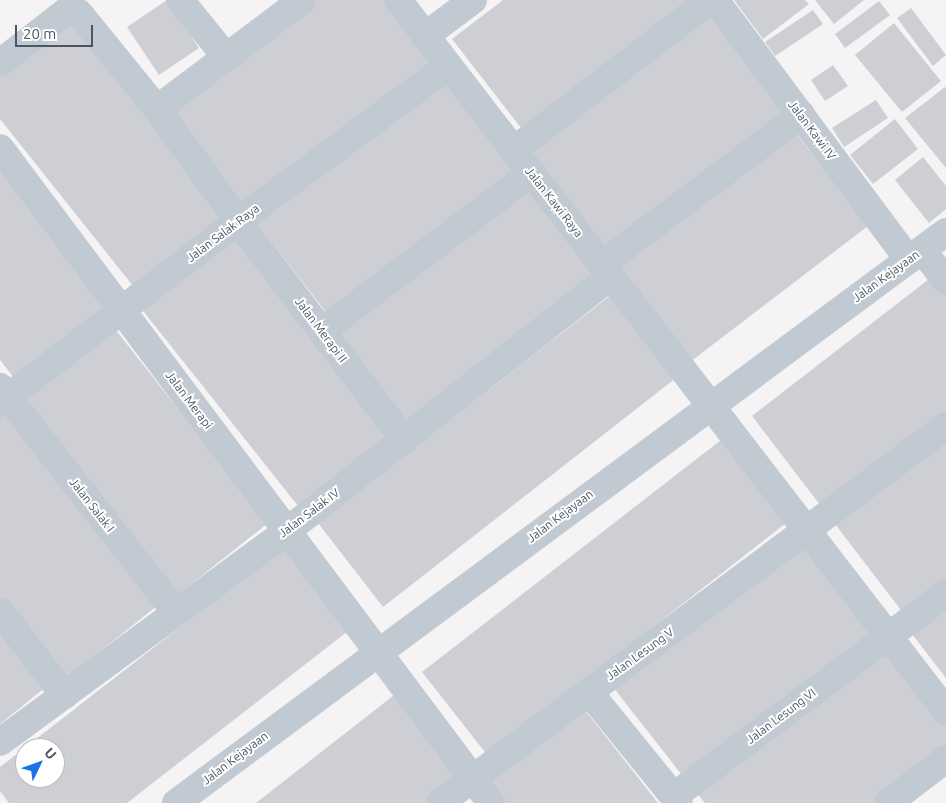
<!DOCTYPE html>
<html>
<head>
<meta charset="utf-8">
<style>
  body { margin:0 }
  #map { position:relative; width:946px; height:803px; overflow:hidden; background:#f5f3f3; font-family:Ubuntu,sans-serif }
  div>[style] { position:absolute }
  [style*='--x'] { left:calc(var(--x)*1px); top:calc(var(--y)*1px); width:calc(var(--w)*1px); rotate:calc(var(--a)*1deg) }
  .building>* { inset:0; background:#cdcfd5 }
  .minor>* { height:28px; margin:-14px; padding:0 14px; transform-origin:14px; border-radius:14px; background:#c1cad2 }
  span { translate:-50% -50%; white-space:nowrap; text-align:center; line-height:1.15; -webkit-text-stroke:4px #fff; paint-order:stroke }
  .street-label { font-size:12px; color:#4a5661 }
  .north { position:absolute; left:15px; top:738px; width:50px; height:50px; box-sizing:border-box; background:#fff; border:1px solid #b7bbc0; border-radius:50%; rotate:48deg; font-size:14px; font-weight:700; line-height:20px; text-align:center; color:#4a5661 }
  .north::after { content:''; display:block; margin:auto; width:18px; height:22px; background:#1a73e8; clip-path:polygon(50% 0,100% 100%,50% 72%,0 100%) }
  .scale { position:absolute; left:15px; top:25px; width:78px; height:22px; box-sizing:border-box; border:2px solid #4a5661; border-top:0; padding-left:6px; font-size:15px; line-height:18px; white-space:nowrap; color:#4a5661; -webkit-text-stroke:4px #fff; paint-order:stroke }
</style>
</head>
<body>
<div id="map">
  <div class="building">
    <div style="clip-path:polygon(167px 0,199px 48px,159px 75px,127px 27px)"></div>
    <div style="clip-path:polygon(317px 0,385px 0,435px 65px,241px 215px,166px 117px)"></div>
    <div style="clip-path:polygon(503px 0,705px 0,528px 137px,452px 39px)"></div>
    <div style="clip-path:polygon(734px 0,805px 0,809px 4px,763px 39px)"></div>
    <div style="clip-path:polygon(815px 0,864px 0,834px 24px)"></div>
    <div style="clip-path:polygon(879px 1px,890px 15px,845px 48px,835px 34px)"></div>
    <div style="clip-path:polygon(911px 8px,946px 55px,933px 66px,897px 18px)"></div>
    <div style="clip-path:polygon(813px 10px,823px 24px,775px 56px,765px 42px)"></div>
    <div style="clip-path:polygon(712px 11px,788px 109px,607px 249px,531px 152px)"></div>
    <div style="clip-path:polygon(72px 19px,230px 218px,137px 291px,0 119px,0 76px)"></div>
    <div style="clip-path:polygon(894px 23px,941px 81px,902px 112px,855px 55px)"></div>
    <div style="clip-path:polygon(833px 65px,848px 86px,825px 101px,811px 80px)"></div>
    <div style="clip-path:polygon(450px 72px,525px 170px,332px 320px,256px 222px)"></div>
    <div style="clip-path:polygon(945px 87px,946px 88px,946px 168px,905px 118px)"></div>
    <div style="clip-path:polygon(876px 100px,888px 118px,844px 147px,832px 128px)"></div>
    <div style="clip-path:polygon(895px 119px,918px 149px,873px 184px,850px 155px)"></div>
    <div style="clip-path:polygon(792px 128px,868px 226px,686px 365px,610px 268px)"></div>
    <div style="clip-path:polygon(923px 157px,946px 186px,946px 209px,929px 223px,895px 180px)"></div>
    <div style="clip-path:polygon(0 169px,110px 308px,17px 382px,0 360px)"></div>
    <div style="clip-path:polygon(527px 179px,602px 276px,409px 426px,333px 329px)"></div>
    <div style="clip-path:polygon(234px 234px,391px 433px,298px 506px,140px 307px)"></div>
    <div style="clip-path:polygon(933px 276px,946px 293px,946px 422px,827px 514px,752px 416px)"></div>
    <div style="clip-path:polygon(616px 291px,681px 374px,383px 607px,318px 523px)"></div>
    <div style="clip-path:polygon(111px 324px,268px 523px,175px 597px,18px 397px)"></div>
    <div style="clip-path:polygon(0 408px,157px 606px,64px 680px,0 599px)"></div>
    <div style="clip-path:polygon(946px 432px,946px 588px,907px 618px,832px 520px)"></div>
    <div style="clip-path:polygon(721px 440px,786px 523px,488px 756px,422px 672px)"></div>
    <div style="clip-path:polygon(807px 537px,883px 635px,689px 784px,613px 687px)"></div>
    <div style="clip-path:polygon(evenodd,287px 544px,352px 628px,127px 803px,9px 803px,0 791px,0 767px,287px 544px,25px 748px,55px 748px,55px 778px,25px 778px,25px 748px)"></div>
    <div style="clip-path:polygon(946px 599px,946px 678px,908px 629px)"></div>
    <div style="clip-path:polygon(0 627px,47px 686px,0 724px)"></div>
    <div style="clip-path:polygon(889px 642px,946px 715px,946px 754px,882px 803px,705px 803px,696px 792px)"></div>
    <div style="clip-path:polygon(398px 692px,463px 775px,428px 803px,256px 803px)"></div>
    <div style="clip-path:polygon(580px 704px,599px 728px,658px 803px,506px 803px,486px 778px)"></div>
  </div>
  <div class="minor">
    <div style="--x:180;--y:0;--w:73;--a:51.1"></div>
    <div style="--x:398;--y:0;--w:898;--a:52.38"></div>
    <div style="--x:715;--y:0;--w:324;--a:53.3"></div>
    <div style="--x:425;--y:36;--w:60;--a:-36.9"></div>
    <div style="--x:0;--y:63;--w:86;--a:-37.9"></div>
    <div style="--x:68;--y:10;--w:11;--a:15"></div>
    <div style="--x:79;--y:13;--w:124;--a:50.9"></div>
    <div style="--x:157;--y:109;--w:138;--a:54.1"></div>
    <div style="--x:238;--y:221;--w:275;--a:52.8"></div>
    <div style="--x:157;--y:109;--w:181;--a:-36.9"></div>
    <div style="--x:0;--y:148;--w:819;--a:53.14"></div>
    <div style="--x:514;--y:150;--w:247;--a:-37.4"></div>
    <div style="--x:922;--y:250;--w:39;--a:52"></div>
    <div style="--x:602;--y:264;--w:249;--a:-36.8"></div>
    <div style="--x:322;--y:331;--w:263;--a:-37"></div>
    <div style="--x:0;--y:387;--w:286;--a:52"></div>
    <div style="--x:0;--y:403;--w:300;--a:-37.4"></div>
    <div style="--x:238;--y:221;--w:261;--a:-36.4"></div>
    <div style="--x:0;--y:611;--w:106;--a:52.7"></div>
    <div style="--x:589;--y:692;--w:143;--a:51"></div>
    <div style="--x:0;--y:742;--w:356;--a:-36.3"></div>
    <div style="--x:287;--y:531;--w:412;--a:-38.2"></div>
    <div style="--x:674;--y:796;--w:339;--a:-36.7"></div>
    <div style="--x:176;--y:803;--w:959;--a:-36.56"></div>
    <div style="--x:440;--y:803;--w:631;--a:-36.69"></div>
    <div style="--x:888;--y:803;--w:73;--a:-37.2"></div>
  </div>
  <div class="street-label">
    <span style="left:812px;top:130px;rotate:53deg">Jalan Kawi IV</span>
    <span style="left:554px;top:202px;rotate:52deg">Jalan Kawi Raya</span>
    <span style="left:223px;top:233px;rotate:-37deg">Jalan Salak Raya</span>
    <span style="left:886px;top:276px;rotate:-36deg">Jalan Kejayaan</span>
    <span style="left:321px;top:330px;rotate:53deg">Jalan Merapi II</span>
    <span style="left:189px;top:400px;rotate:53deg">Jalan Merapi</span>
    <span style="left:92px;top:505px;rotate:52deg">Jalan Salak I</span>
    <span style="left:309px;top:513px;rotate:-37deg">Jalan Salak IV</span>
    <span style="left:560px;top:516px;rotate:-37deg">Jalan Kejayaan</span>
    <span style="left:640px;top:654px;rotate:-36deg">Jalan Lesung V</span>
    <span style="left:781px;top:716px;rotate:-37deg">Jalan Lesung VI</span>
    <span style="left:235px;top:758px;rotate:-37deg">Jalan Kejayaan</span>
  </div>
  <div class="north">U</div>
  <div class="scale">20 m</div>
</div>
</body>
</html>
